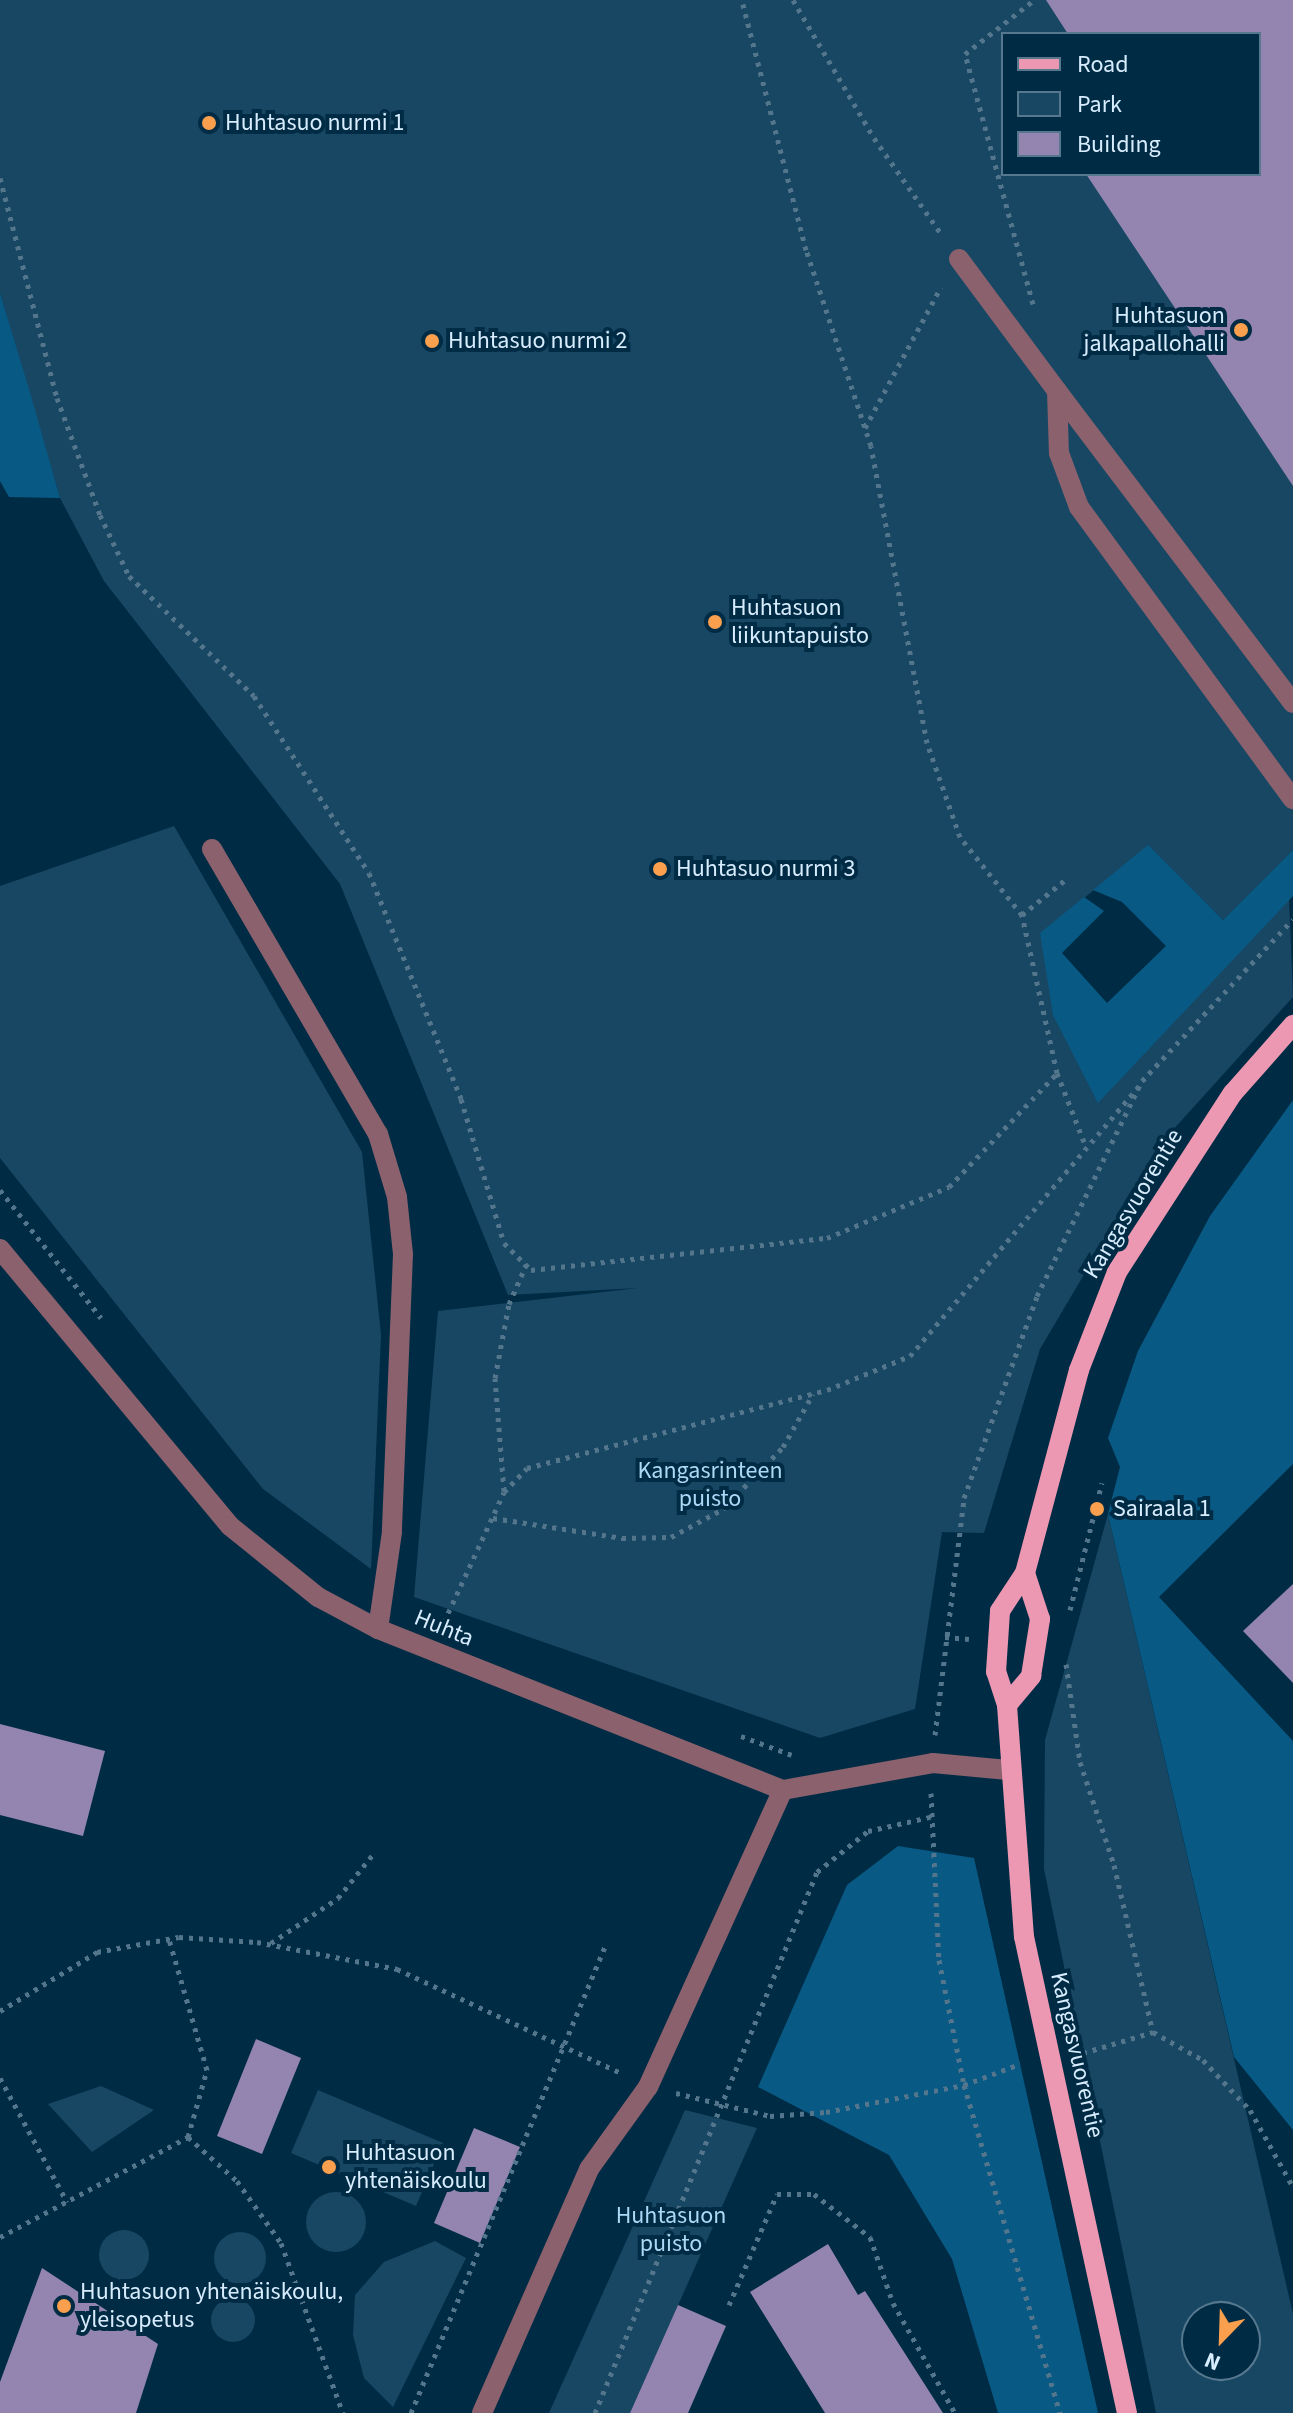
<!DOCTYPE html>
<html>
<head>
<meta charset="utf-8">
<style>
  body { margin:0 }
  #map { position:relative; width:1293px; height:2413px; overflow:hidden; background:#002b44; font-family:"Source Sans 3",sans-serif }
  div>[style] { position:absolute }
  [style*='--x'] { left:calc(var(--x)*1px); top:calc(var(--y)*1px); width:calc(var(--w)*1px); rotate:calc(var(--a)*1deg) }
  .green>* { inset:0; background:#184764 }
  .round { border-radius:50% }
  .forest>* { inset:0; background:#085a85 }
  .building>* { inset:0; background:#9385af }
  .path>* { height:5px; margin-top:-2.5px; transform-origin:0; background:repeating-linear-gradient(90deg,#54768c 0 4px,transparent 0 10px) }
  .minor>* { height:20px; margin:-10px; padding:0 10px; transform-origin:10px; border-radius:10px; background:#8a616c }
  .major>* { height:20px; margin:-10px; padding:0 10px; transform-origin:10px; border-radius:10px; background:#ed98b2 }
  .dots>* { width:22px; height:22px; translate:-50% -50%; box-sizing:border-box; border:4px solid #002b44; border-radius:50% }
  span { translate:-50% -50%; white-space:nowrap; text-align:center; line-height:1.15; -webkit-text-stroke:8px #002b44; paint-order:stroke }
  .poi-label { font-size:24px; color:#d7ecfd }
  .left { translate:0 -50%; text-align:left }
  .right { translate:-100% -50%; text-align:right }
  .street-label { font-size:24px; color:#d7ecfd }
  .park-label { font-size:24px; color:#aed8f6 }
  .legend { position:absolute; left:1001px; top:32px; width:260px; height:144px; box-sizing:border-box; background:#002b44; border:2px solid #56788e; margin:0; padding:10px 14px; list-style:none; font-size:24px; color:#d7ecfd }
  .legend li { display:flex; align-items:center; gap:16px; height:40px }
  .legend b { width:40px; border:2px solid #56788e }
  .north { position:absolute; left:1181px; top:2301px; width:80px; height:80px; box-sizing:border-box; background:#002b44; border:2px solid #56788e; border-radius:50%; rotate:203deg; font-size:22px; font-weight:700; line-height:32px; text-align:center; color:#d7ecfd }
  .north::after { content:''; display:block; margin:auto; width:28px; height:36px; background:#f99f4d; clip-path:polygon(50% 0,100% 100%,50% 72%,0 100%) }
</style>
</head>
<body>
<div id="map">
  <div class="green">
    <div style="clip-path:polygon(evenodd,0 0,1293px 0,1293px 850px,1223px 920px,1148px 846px,1040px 934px,1098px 1102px,1289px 899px,1293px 997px,1163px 1141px,1040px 1349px,984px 1533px,942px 1532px,915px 1709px,820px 1738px,414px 1597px,438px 1311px,638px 1288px,508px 1295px,340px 884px,104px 581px,60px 498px,0 293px,0 0,1003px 34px,1259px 34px,1259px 174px,1003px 174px,1003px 34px)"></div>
    <div style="clip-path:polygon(174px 826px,362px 1152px,381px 1335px,371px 1569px,263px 1489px,0 1158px,0 886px)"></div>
    <div style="clip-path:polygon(evenodd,1108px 1514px,1293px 2314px,1293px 2413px,1156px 2413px,1044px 1869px,1045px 1740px,1108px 1514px,1197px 2317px,1245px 2317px,1245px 2365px,1197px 2365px,1197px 2317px)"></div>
    <div style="clip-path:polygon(101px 2086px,154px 2110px,92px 2152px,48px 2104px)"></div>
    <div style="clip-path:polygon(318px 2090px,443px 2143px,416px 2206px,291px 2153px)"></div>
    <div style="clip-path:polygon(685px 2110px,757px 2128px,630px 2413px,549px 2413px)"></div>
    <div class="round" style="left:306px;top:2192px;width:60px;height:60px"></div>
    <div class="round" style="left:99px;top:2230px;width:50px;height:50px"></div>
    <div class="round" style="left:214px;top:2232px;width:52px;height:52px"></div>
    <div style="clip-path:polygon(435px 2241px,466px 2258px,393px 2407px,364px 2378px,353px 2335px,355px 2295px,384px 2262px)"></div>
    <div class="round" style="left:211px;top:2298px;width:44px;height:44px"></div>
  </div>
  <div class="forest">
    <div style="clip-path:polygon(0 293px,31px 396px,60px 498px,9px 497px,0 481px)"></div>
    <div style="clip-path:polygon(1148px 845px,1223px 920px,1293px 850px,1293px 896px,1098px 1103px,1053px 1015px,1040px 933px,1084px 897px,1104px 911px,1062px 953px,1107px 1003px,1166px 946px,1122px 902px,1093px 890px)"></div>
    <div style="clip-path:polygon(1293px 1100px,1293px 1464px,1159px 1597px,1293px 1741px,1293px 2130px,1234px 2057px,1108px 1514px,1120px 1467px,1108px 1438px,1138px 1351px,1210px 1216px)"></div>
    <div style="clip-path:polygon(898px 1846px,974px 1858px,1098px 2413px,998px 2413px,952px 2259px,889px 2155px,758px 2087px,847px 1885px)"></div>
  </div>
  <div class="building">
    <div style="clip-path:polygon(1046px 0,1293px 0,1293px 486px,1086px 174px,1259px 174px,1259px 34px,1068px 34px)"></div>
    <div style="clip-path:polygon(1293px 1584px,1293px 1683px,1243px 1631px)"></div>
    <div style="clip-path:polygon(0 1724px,105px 1751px,83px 1836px,0 1815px)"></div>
    <div style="clip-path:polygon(256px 2039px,301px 2058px,262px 2154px,217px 2136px)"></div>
    <div style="clip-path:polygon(474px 2128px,520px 2147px,480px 2243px,434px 2223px)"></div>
    <div style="clip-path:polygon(828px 2244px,858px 2295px,865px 2291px,943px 2413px,825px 2413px,750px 2292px)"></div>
    <div style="clip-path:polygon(42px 2268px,158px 2344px,136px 2413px,0 2413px,0 2382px)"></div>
    <div style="clip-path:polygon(678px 2305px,726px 2326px,688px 2413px,630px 2413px)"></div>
  </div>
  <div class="path">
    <div style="--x:793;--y:0;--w:160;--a:59.6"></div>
    <div style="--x:874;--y:138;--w:118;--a:55"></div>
    <div style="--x:0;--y:178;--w:227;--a:75.5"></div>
    <div style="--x:57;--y:398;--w:125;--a:69.8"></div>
    <div style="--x:100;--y:515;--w:68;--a:64.6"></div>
    <div style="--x:129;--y:576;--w:173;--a:43.8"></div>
    <div style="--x:254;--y:696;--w:211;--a:57"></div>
    <div style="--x:369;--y:873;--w:244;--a:67.8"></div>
    <div style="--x:461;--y:1099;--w:150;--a:73.4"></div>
    <div style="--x:504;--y:1243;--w:38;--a:45"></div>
    <div style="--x:531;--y:1270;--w:298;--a:-6.2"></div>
    <div style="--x:827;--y:1238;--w:132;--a:-22.7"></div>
    <div style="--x:949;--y:1187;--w:157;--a:-46.5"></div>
    <div style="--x:1057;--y:1073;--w:162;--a:-102.5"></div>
    <div style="--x:1022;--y:915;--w:100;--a:-128.5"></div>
    <div style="--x:960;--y:837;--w:100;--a:-109.3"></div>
    <div style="--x:927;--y:743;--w:302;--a:-100.7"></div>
    <div style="--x:871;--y:446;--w:206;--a:-108.3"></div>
    <div style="--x:806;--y:250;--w:258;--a:-104.4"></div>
    <div style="--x:1033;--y:304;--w:259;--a:-105.2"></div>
    <div style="--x:965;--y:54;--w:88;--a:-38"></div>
    <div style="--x:865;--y:428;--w:160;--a:-61.7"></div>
    <div style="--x:1022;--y:915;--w:55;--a:-39.1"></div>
    <div style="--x:1057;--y:1073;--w:74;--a:68.6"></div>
    <div style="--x:0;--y:1190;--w:163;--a:51.7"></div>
    <div style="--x:504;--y:1491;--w:113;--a:-94.6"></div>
    <div style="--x:495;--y:1378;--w:75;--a:-79.3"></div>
    <div style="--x:509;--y:1304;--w:43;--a:-66.4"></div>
    <div style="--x:493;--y:1518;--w:131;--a:8.8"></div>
    <div style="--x:622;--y:1538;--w:49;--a:-1.2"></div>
    <div style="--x:671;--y:1537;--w:59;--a:-28.3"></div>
    <div style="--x:723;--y:1509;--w:86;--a:-45.9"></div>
    <div style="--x:783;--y:1447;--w:61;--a:-60.5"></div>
    <div style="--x:1070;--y:1610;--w:131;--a:-75.9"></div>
    <div style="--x:444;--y:1622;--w:143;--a:-65.2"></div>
    <div style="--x:504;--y:1492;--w:33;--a:-46"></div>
    <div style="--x:527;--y:1468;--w:310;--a:-14.6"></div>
    <div style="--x:827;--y:1390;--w:90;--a:-22.3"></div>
    <div style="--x:910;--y:1356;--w:354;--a:-49.7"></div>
    <div style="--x:945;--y:1637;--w:24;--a:5"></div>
    <div style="--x:1066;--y:1664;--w:99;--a:81.9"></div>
    <div style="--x:1080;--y:1762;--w:108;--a:71.7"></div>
    <div style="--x:1114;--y:1865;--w:171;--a:76.9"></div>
    <div style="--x:935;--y:1735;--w:239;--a:-83"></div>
    <div style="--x:964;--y:1498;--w:215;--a:-70.1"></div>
    <div style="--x:1037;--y:1296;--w:239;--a:-64"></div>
    <div style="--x:1142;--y:1081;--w:221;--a:-47"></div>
    <div style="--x:741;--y:1736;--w:54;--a:20.4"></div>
    <div style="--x:931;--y:1793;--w:167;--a:87.3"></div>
    <div style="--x:939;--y:1960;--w:127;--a:78.7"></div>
    <div style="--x:964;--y:2085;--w:342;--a:73.7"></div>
    <div style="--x:271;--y:1943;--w:81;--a:-33.9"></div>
    <div style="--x:338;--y:1898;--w:58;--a:-51.3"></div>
    <div style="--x:0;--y:2011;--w:114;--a:-31.3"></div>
    <div style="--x:97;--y:1952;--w:83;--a:-10.4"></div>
    <div style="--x:179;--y:1937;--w:78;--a:3.7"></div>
    <div style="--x:257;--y:1942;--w:143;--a:10.9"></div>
    <div style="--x:397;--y:1969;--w:247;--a:24.9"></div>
    <div style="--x:1083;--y:2053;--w:73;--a:-16.7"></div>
    <div style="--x:1153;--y:2032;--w:57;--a:29.2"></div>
    <div style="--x:1203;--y:2060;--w:69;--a:46.8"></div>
    <div style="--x:1250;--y:2110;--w:88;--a:60.8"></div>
    <div style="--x:0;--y:2078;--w:141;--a:61.6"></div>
    <div style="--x:676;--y:2093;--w:97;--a:13.7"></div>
    <div style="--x:770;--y:2116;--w:56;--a:-4.1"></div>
    <div style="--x:826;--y:2112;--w:141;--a:-11.1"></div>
    <div style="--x:964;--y:2085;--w:60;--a:-20.6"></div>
    <div style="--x:188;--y:2137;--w:66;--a:41.9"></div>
    <div style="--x:237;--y:2181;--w:76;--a:54.6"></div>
    <div style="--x:281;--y:2243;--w:181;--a:70"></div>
    <div style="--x:0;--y:2237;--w:213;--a:-28"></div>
    <div style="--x:188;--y:2137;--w:70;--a:-74.2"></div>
    <div style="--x:207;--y:2070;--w:136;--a:-106.2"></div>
    <div style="--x:729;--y:2305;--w:121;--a:-66.6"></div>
    <div style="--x:777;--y:2194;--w:37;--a:0"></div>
    <div style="--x:814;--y:2194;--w:71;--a:37.5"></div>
    <div style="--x:870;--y:2237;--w:70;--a:70.8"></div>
    <div style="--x:893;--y:2303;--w:126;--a:60.6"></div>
    <div style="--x:411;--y:2413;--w:508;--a:-67.42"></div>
    <div style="--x:595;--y:2413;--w:585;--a:-67.69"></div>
    <div style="--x:817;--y:1872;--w:65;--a:-38.8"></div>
    <div style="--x:868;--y:1831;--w:64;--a:-12.7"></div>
  </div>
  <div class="minor">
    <div style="--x:959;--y:259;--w:164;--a:53.4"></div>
    <div style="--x:1057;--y:391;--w:62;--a:88.2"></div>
    <div style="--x:1059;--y:453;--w:58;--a:69.7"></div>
    <div style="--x:1079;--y:507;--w:362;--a:53.8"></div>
    <div style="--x:1057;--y:391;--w:391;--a:52.9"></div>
    <div style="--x:212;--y:849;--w:330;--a:59.8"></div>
    <div style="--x:378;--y:1134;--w:66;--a:73.2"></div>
    <div style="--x:397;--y:1197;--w:57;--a:84"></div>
    <div style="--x:403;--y:1254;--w:278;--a:92.3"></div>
    <div style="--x:392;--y:1532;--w:98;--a:98.2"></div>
    <div style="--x:0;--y:1249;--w:360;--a:50.3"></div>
    <div style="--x:230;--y:1526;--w:113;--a:38.9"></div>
    <div style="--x:318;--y:1597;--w:68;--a:28.1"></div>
    <div style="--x:378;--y:1629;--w:436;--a:21.7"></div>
    <div style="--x:783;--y:1790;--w:152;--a:-10.2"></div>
    <div style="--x:933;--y:1763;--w:75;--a:5.3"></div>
    <div style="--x:482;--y:2413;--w:266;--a:-66.3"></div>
    <div style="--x:589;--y:2169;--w:101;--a:-54.3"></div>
    <div style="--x:648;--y:2087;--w:326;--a:-65.6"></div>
  </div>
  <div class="major">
    <div style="--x:1007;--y:1705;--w:38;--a:-50"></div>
    <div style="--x:1031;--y:1676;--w:58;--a:-81"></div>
    <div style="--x:1040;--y:1619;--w:48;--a:-108.1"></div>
    <div style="--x:1127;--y:2413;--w:487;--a:-102.2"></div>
    <div style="--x:1024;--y:1937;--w:233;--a:-94.2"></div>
    <div style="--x:1007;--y:1705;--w:35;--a:-108"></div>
    <div style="--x:996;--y:1672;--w:61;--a:-86.2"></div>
    <div style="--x:1000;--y:1611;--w:45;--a:-56.7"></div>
    <div style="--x:1025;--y:1573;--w:210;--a:-75.1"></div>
    <div style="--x:1079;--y:1370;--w:105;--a:-68.8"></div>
    <div style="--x:1117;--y:1272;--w:213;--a:-57.1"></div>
    <div style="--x:1233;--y:1093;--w:91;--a:-48.6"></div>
  </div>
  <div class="dots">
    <div style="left:209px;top:123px;background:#f99f4d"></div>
    <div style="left:1241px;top:330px;background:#f99f4d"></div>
    <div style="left:432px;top:341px;background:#f99f4d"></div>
    <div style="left:715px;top:622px;background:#f99f4d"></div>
    <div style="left:660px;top:869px;background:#f99f4d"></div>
    <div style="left:1097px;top:1509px;background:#f99f4d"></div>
    <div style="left:329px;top:2167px;background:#f99f4d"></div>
    <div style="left:64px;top:2306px;background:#f99f4d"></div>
  </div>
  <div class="poi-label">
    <span class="left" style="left:225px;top:123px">Huhtasuo nurmi 1</span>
    <span class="right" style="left:1225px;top:330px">Huhtasuon<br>jalkapallohalli</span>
    <span class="left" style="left:448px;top:341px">Huhtasuo nurmi 2</span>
    <span class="left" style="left:731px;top:622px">Huhtasuon<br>liikuntapuisto</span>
    <span class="left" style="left:676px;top:869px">Huhtasuo nurmi 3</span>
    <span class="left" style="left:1113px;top:1509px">Sairaala 1</span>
    <span class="left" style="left:345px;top:2167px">Huhtasuon<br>yhtenäiskoulu</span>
    <span class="left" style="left:80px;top:2306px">Huhtasuon yhtenäiskoulu,<br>yleisopetus</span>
  </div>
  <div class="street-label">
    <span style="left:1133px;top:1204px;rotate:-59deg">Kangasvuorentie</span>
    <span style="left:444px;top:1628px;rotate:22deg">Huhta</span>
    <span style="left:1077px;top:2055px;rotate:77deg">Kangasvuorentie</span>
  </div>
  <div class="park-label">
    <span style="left:710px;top:1485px">Kangasrinteen<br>puisto</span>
    <span style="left:671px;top:2230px">Huhtasuon<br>puisto</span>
  </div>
  <ul class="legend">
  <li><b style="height:10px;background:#ed98b2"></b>Road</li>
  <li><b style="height:22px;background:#184764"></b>Park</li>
  <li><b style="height:22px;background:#9385af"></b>Building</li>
  </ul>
  <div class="north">N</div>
</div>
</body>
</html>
